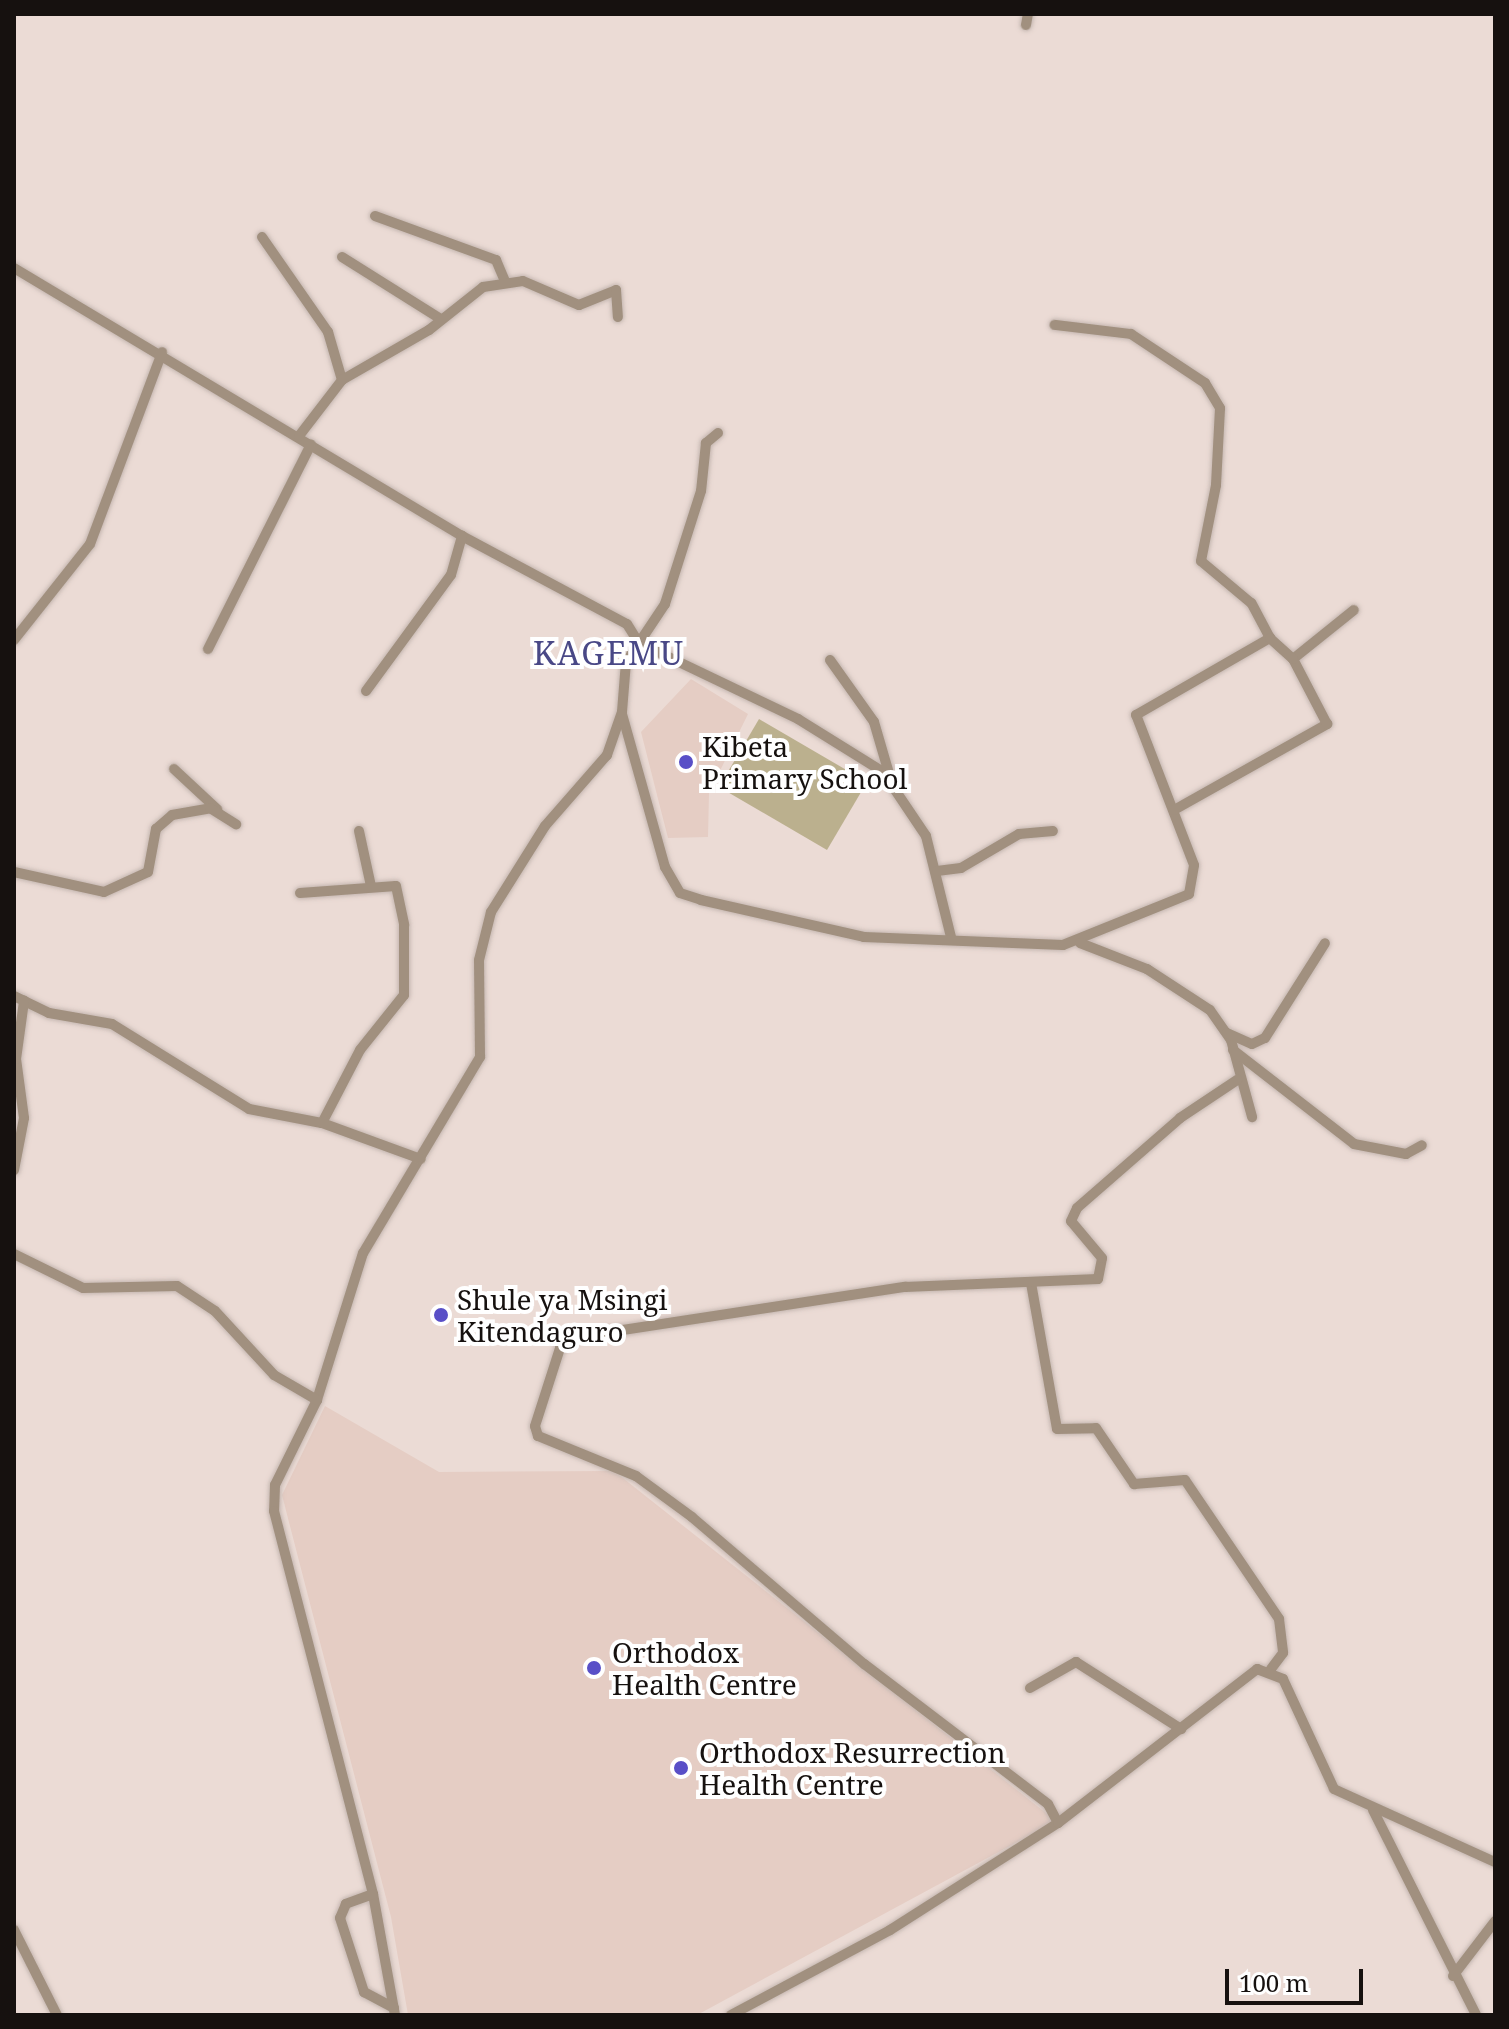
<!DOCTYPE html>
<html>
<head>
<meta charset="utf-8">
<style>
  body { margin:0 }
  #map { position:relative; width:1509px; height:2029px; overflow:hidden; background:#ebdbd5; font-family:"Noto Serif",serif }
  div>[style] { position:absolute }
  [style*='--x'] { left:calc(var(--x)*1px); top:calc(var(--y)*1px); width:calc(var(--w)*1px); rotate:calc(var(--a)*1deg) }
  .built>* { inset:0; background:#e5cdc4 }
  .green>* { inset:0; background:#bbb08e }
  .roads { filter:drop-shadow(0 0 2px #c5b7b1) drop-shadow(0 0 2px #c5b7b1) }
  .street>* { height:10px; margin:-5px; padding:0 5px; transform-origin:5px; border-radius:5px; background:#a1907f }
  .dots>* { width:22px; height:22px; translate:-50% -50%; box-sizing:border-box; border:4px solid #fff; border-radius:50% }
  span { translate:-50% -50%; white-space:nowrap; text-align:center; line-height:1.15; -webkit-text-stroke:8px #fff; paint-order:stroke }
  .poi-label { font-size:28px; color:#16110f }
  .left { translate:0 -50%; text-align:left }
  .quarter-label { font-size:32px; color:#494886; letter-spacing:2px }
  .frame { position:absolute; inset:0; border:16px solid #16110f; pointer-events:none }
  .scale { position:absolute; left:1225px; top:1969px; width:138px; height:36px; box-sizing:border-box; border:4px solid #16110f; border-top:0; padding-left:10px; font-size:24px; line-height:28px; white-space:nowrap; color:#16110f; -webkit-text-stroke:6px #fff; paint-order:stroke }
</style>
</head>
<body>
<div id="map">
  <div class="built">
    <div style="clip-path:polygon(691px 679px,748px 714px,709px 793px,708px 837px,668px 838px,641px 732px)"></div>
    <div style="clip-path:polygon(325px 1406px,439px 1472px,614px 1471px,1056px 1821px,697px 2015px,408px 2015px,391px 1917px,282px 1495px)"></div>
  </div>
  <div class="green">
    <div style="clip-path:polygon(759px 719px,867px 782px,827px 850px,719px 787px)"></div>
  </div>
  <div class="roads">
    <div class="street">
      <div style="--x:1026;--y:25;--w:11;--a:-80"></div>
      <div style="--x:375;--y:216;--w:129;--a:20"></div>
      <div style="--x:496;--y:260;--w:23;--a:67"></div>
      <div style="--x:262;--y:237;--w:116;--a:55.2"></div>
      <div style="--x:328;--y:332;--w:50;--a:73.7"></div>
      <div style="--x:342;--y:257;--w:117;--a:32.1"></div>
      <div style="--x:14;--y:268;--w:522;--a:30.89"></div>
      <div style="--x:462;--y:536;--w:187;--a:28.1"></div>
      <div style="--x:627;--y:624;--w:22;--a:58"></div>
      <div style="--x:639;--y:643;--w:23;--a:124"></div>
      <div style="--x:626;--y:662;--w:50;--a:94.6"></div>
      <div style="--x:622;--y:712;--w:46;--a:109.2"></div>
      <div style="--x:607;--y:755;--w:94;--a:131.1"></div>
      <div style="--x:545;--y:826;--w:102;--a:122.1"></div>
      <div style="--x:491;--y:912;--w:49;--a:104"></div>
      <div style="--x:479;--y:960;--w:97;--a:89.4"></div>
      <div style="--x:480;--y:1057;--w:228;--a:120.8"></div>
      <div style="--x:363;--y:1253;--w:154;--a:107.4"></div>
      <div style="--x:317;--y:1400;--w:95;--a:116.3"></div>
      <div style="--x:275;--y:1485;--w:26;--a:92"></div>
      <div style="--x:274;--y:1511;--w:396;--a:75.5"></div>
      <div style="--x:373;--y:1894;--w:123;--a:79.7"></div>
      <div style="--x:718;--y:433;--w:16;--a:140"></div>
      <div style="--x:706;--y:443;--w:48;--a:95.9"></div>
      <div style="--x:701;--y:491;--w:119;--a:107.7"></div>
      <div style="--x:665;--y:604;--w:47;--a:123.7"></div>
      <div style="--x:639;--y:643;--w:176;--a:25.5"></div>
      <div style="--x:798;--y:719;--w:100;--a:31.9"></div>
      <div style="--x:883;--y:772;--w:77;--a:56.1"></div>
      <div style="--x:926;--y:836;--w:104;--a:76.1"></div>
      <div style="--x:299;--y:436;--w:71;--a:-52.5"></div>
      <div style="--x:342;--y:380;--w:100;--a:-29.9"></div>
      <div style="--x:429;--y:330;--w:69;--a:-38.5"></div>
      <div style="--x:483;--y:287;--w:40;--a:-8.5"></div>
      <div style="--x:523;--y:281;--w:61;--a:23.2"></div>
      <div style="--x:579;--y:305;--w:40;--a:-22"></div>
      <div style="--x:616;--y:290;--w:27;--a:86"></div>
      <div style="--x:14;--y:640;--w:122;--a:-51.6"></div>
      <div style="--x:90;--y:544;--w:205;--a:-69.4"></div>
      <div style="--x:208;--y:649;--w:229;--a:-63.3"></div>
      <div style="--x:1293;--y:659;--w:78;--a:-38.8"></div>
      <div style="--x:830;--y:660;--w:76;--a:54.6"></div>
      <div style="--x:874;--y:722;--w:60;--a:73.7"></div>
      <div style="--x:366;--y:691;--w:144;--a:-53.8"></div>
      <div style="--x:451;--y:575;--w:41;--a:-74.2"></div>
      <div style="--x:622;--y:714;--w:159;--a:74.3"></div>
      <div style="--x:665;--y:867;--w:30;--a:60"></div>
      <div style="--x:680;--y:893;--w:22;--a:18"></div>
      <div style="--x:701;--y:900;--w:167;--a:12.8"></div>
      <div style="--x:864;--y:937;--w:199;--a:2.3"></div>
      <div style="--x:1063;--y:945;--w:136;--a:-22"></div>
      <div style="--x:1189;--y:894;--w:29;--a:-80"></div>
      <div style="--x:1194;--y:865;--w:161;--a:-111.1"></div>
      <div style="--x:1136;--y:715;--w:155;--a:-29.9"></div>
      <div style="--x:1270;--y:638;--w:40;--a:-118"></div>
      <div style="--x:1251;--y:603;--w:65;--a:-140"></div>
      <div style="--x:1201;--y:561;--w:77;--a:-78.8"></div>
      <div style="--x:1216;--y:485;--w:77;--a:-87"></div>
      <div style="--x:1220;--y:408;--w:29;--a:-121"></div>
      <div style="--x:1205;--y:383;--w:89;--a:-146.5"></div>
      <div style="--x:1131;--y:334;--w:77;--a:-173.2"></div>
      <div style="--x:174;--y:769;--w:59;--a:42.9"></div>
      <div style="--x:1174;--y:810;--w:176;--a:-29.3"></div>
      <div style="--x:1327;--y:724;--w:73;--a:-117.6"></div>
      <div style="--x:1293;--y:659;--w:31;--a:-138"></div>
      <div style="--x:359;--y:831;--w:56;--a:77.7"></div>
      <div style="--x:937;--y:871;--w:24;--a:-7"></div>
      <div style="--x:961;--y:868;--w:67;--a:-30.4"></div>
      <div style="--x:1019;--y:834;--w:34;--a:-5"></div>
      <div style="--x:14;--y:872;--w:92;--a:12.5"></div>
      <div style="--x:104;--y:892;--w:48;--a:-24.4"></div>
      <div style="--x:148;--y:872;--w:44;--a:-79.5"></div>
      <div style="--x:156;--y:829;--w:21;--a:-41"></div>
      <div style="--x:172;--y:815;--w:39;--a:-10"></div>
      <div style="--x:210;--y:808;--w:31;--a:32"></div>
      <div style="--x:300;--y:893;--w:96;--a:-4.2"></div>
      <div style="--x:396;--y:886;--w:40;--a:78"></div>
      <div style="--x:404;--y:925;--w:70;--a:90"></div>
      <div style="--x:404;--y:995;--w:70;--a:128.7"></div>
      <div style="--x:360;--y:1050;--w:82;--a:117.5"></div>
      <div style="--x:1080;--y:943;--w:72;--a:21.2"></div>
      <div style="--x:1147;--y:969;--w:75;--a:33.1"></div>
      <div style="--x:1210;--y:1010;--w:37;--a:55"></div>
      <div style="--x:1231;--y:1040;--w:80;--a:74.7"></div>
      <div style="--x:14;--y:996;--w:39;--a:26"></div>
      <div style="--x:49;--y:1013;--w:64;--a:9.9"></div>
      <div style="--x:112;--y:1024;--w:161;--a:31.8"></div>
      <div style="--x:249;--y:1109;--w:74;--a:10.9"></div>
      <div style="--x:322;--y:1123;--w:105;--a:20"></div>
      <div style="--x:1227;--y:1033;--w:27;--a:24"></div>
      <div style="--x:1252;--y:1044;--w:14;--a:-25"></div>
      <div style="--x:1265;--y:1038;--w:112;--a:-57.7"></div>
      <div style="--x:1233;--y:1050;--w:153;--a:37.8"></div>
      <div style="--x:1354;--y:1144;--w:53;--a:10.9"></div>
      <div style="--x:1406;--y:1154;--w:18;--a:-29"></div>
      <div style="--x:14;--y:1170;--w:53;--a:-79.1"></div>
      <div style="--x:24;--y:1118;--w:60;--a:-97.7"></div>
      <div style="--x:16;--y:1059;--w:59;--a:-82.1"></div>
      <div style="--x:14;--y:1254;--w:77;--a:26.2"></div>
      <div style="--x:83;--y:1288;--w:94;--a:-1.2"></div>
      <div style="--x:177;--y:1286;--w:45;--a:33.3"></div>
      <div style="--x:215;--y:1311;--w:87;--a:47.3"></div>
      <div style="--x:274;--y:1375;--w:50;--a:30.2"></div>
      <div style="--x:1031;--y:1283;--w:148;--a:79.9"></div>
      <div style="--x:1057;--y:1429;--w:39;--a:-1"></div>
      <div style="--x:1096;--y:1428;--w:68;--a:55.8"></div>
      <div style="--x:1134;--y:1484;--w:51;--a:-4.5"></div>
      <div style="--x:1185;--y:1480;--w:168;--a:55.9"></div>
      <div style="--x:1279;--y:1619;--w:34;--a:83"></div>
      <div style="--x:1283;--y:1653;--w:20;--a:127"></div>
      <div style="--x:1030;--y:1688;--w:53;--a:-29.5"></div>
      <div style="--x:1076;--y:1662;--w:125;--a:32.5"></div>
      <div style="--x:1373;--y:1810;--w:229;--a:63.3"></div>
      <div style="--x:1058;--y:1823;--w:21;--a:-118"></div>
      <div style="--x:1048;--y:1804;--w:231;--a:-142.7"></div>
      <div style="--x:864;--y:1664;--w:226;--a:-139.5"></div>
      <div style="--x:692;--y:1517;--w:69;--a:-143.8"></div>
      <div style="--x:636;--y:1476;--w:106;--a:-157.8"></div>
      <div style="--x:538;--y:1436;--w:10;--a:-107"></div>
      <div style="--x:535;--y:1426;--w:82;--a:-72.2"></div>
      <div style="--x:560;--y:1348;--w:20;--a:-33"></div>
      <div style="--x:577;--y:1337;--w:332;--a:-8.7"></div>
      <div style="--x:905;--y:1287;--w:193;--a:-2.4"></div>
      <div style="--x:1098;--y:1279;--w:21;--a:-79"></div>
      <div style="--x:1102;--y:1258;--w:48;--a:-130"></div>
      <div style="--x:1071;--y:1221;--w:14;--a:-65"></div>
      <div style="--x:1077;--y:1208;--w:137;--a:-41.1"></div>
      <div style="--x:1180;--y:1118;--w:69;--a:-33.7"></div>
      <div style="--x:373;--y:1894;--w:29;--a:160"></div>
      <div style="--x:346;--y:1904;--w:15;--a:113"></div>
      <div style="--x:340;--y:1918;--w:78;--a:72"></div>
      <div style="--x:364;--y:1992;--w:34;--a:28"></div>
      <div style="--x:14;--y:1930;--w:95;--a:63.2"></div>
      <div style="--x:1453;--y:1976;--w:69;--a:-52.6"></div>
      <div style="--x:731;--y:2015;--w:180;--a:-28.1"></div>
      <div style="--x:890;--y:1930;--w:199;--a:-32.5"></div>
      <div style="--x:1058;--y:1823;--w:252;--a:-37.7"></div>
      <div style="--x:1257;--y:1669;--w:28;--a:21"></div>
      <div style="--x:1283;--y:1679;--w:121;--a:65.1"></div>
      <div style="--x:1334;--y:1789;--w:177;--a:24.4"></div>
    </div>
  </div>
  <div class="dots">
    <div style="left:686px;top:762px;background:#594fc7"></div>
    <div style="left:441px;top:1315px;background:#594fc7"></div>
    <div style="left:594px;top:1668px;background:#594fc7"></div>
    <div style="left:681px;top:1768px;background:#594fc7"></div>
  </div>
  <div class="poi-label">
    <span class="left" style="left:702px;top:762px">Kibeta<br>Primary School</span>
    <span class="left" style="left:457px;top:1315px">Shule ya Msingi<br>Kitendaguro</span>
    <span class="left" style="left:612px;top:1668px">Orthodox<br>Health Centre</span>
    <span class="left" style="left:699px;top:1768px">Orthodox Resurrection<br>Health Centre</span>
  </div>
  <div class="quarter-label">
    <span style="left:609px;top:653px">KAGEMU</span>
  </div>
  <div class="frame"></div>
  <div class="scale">100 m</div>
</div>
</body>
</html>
